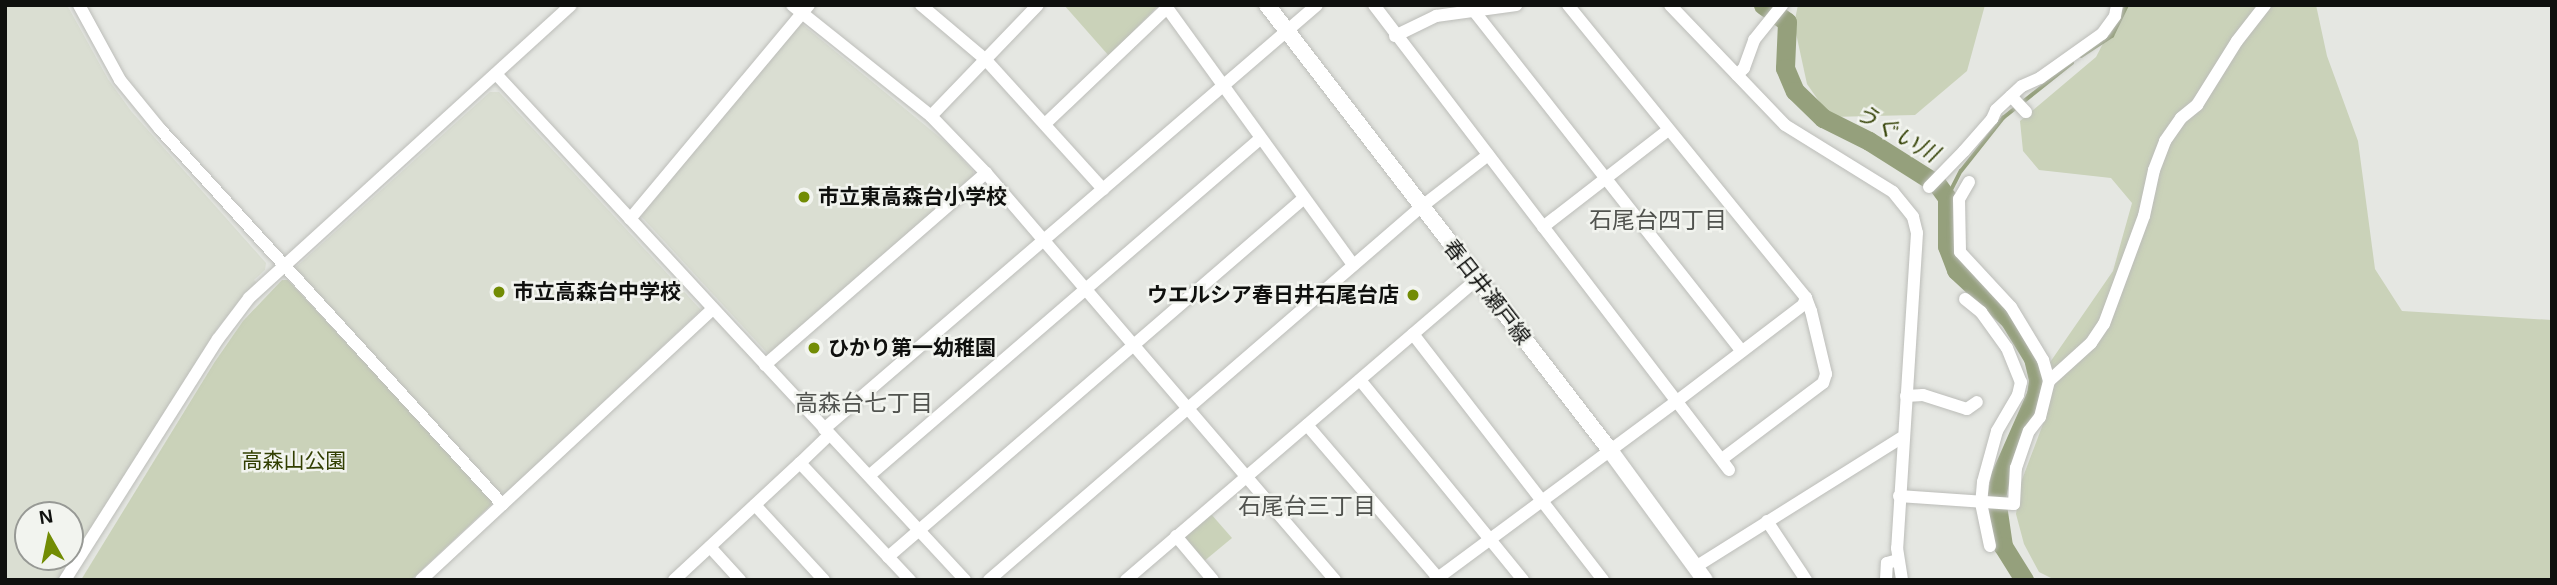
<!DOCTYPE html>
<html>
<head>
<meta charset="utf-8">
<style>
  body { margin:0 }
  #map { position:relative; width:2557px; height:585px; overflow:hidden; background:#e5e7e2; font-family:Arial,"Noto Sans JP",sans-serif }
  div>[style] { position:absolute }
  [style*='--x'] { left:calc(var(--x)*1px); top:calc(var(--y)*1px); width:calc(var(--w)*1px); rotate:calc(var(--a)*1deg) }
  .built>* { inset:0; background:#daded2 }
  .green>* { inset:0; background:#cad2b9 }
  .stream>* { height:3.5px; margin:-1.75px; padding:0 1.75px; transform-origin:1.75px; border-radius:1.75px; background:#95a07c }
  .river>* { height:19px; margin:-9.5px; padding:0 9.5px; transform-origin:9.5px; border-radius:9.5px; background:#95a07c }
  .roads { filter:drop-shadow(0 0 2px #bcbdb9) drop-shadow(0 0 2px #bcbdb9) }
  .minor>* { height:12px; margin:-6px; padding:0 6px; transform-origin:6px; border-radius:6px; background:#fff }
  .major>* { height:16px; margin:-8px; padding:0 8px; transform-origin:8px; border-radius:8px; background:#fff }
  .dots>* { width:19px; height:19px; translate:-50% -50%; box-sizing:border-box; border:4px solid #f2f4ef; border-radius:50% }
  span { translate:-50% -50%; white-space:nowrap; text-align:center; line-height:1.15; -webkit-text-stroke:5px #f2f4ef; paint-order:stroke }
  .poi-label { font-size:21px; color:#0f100e; font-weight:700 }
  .left { translate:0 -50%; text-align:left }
  .right { translate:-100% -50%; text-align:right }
  .street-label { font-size:21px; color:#0f100e }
  .park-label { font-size:21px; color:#323f02 }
  .water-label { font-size:23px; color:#39460c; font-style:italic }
  .neighbourhood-label { font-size:23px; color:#51534f }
  .frame { position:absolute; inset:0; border:7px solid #0f100e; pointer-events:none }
  .north { position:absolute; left:14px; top:501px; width:70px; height:70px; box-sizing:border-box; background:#f2f4ef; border:2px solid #979995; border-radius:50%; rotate:351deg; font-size:19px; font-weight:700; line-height:28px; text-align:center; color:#0f100e }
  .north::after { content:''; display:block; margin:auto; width:24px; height:32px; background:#728c04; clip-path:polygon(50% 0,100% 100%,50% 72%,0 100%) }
</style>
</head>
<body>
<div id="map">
  <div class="built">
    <div style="clip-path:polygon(evenodd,5px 5px,67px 5px,108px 79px,131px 111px,266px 263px,265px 270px,254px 280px,257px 283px,218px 327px,60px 580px,5px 580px,5px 5px,28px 515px,70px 515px,70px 557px,28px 557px,28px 515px)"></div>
    <div style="clip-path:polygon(798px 24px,802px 24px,949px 145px,973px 171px,974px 177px,769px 355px,641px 216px)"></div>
    <div style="clip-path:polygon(490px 92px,499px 92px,701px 310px,505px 494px,500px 493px,296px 274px,295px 268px)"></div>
  </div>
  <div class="green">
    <div style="clip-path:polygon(1064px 5px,1159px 5px,1109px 56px)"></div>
    <div style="clip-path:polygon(1798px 5px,1985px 5px,1967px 71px,1915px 115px,1830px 117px,1807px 84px,1794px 24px)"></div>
    <div style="clip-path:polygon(2123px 5px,2316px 5px,2327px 56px,2358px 141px,2375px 269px,2402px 311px,2552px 320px,2552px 580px,2055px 580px,2039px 572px,2024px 544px,2016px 514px,2020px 485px,2046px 416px,2044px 371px,2113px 271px,2132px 203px,2111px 178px,2039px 170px,2023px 151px,2020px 121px,2096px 57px)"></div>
    <div style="clip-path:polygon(282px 280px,288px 280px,493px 500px,491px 505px,411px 580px,81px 580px,214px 363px,243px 321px)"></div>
    <div style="clip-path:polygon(1211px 514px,1232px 538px,1203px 562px,1184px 540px,1185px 536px)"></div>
  </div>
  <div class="stream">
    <div style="--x:2081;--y:56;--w:37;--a:-33"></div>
    <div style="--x:2112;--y:36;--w:34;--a:-64"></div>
    <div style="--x:1947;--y:198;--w:30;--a:-63"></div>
    <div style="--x:1961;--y:171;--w:68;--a:-51.6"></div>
    <div style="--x:2003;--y:118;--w:88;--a:-38.6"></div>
  </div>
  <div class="river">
    <div style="--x:1763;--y:5;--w:29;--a:35"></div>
    <div style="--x:1787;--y:22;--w:46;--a:92.5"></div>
    <div style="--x:1785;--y:68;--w:25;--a:67"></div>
    <div style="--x:1795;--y:91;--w:39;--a:44"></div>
    <div style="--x:1823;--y:118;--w:51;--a:26.6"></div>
    <div style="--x:1869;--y:141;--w:80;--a:32.3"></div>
    <div style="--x:1937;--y:184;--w:17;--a:54"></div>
    <div style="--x:1947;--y:198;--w:48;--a:90"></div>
    <div style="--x:1947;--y:246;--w:26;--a:69"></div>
    <div style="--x:1956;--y:270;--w:72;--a:42.8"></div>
    <div style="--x:2009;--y:319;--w:46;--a:58.4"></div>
    <div style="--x:2033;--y:358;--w:23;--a:77"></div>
    <div style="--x:2038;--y:380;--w:14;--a:98"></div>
    <div style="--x:2036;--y:394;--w:90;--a:113.7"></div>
    <div style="--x:2000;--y:476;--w:22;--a:100"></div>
    <div style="--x:1996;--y:498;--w:49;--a:81.7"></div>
    <div style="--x:2003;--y:546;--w:40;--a:58"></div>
  </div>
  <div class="roads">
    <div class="minor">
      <div style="--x:79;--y:5;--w:85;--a:61.3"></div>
      <div style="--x:120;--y:80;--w:63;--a:50.8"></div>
      <div style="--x:160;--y:129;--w:508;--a:47.64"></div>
      <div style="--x:792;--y:5;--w:178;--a:38.6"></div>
      <div style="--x:931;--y:116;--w:79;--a:46"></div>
      <div style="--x:986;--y:173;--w:536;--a:49.39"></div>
      <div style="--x:921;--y:5;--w:84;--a:40.2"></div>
      <div style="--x:985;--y:59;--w:176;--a:47.8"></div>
      <div style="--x:1165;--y:5;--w:321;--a:54.1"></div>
      <div style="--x:1374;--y:5;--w:585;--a:52.64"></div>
      <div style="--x:1568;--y:5;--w:377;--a:50.9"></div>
      <div style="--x:1806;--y:298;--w:14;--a:69"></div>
      <div style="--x:1811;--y:311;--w:65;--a:76.6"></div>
      <div style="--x:1826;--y:374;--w:9;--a:108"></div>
      <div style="--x:1823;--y:383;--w:126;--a:143"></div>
      <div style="--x:1670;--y:5;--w:166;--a:46.2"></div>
      <div style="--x:1785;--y:125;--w:127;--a:31.8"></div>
      <div style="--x:1893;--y:192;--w:32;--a:51"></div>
      <div style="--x:1913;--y:217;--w:16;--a:76"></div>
      <div style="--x:1917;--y:233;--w:316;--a:93.6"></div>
      <div style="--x:1897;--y:548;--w:32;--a:81"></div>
      <div style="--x:1474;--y:11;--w:433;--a:51.8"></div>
      <div style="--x:1395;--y:36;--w:46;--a:-26"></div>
      <div style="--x:1436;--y:16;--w:81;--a:-7.8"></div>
      <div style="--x:496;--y:74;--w:690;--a:47.17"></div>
      <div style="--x:1737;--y:75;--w:10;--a:-45"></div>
      <div style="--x:1744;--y:68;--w:30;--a:-70"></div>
      <div style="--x:1754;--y:40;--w:45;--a:-51.3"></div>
      <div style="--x:2011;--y:96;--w:22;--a:47"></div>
      <div style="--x:931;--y:116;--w:154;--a:-46.1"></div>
      <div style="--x:1045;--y:124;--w:168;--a:-43.6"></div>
      <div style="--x:1969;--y:182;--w:20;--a:120"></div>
      <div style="--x:1959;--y:199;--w:53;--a:88.9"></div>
      <div style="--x:1960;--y:252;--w:75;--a:47.2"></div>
      <div style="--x:2011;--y:307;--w:62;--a:58.9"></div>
      <div style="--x:2043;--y:360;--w:22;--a:74"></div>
      <div style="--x:1929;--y:187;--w:50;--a:-45.8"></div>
      <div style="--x:1964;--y:151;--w:43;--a:-48.8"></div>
      <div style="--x:1992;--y:119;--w:10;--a:-66"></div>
      <div style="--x:1996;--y:110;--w:35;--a:-43"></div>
      <div style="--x:2022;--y:86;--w:20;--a:-24"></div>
      <div style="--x:2040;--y:78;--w:76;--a:-35.4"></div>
      <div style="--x:2102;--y:34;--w:22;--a:-54"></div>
      <div style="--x:2115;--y:16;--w:11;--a:-80"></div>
      <div style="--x:630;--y:219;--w:279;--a:-50.1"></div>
      <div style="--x:1543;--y:227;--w:158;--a:-37.8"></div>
      <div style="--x:1965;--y:299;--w:21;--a:39"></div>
      <div style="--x:1981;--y:312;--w:44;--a:54.2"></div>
      <div style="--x:2007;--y:348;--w:37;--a:68"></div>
      <div style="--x:2021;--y:382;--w:13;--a:103"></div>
      <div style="--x:2018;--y:395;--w:42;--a:120.3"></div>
      <div style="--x:1997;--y:431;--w:53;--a:105.4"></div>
      <div style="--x:1983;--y:482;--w:21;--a:95"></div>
      <div style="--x:1981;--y:503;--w:44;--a:78.2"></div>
      <div style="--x:1413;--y:334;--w:311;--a:52.3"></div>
      <div style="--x:765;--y:365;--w:293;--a:-41"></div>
      <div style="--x:1360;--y:380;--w:258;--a:50.8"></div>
      <div style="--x:1906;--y:396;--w:17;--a:-3"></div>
      <div style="--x:1923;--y:395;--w:46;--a:17.7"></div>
      <div style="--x:1967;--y:409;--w:12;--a:-35"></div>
      <div style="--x:1307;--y:425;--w:204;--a:49.4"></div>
      <div style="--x:824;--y:429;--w:650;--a:-40.7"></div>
      <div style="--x:800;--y:463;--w:40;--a:-44"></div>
      <div style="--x:870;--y:475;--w:516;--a:-40.76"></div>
      <div style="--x:1899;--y:496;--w:115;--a:4"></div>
      <div style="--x:2014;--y:504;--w:36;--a:-87"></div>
      <div style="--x:2016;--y:468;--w:39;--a:-71"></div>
      <div style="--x:2029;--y:431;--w:18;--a:-52"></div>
      <div style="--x:2040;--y:417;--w:37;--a:-76"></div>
      <div style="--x:2049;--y:381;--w:57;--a:-42.1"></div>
      <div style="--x:2091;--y:343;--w:23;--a:-56"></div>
      <div style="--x:2104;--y:324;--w:115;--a:-69.7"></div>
      <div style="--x:2144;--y:216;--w:47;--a:-77.7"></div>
      <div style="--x:2154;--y:170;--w:31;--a:-69"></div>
      <div style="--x:2165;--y:141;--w:28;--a:-55"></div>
      <div style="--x:2181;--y:118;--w:21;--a:-39"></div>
      <div style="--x:2197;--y:105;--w:75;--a:-58"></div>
      <div style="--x:2237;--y:41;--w:46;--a:-52.1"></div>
      <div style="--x:755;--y:505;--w:102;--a:47.4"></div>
      <div style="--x:1767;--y:521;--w:71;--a:56.5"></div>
      <div style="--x:1176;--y:536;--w:57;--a:49.9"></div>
      <div style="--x:710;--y:547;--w:45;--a:47.7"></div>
      <div style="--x:888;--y:557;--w:549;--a:-40.79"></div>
      <div style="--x:1697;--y:566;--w:241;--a:-32.1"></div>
      <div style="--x:65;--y:580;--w:285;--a:-57.6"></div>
      <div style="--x:218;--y:339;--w:51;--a:-52.9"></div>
      <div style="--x:249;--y:298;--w:435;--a:-42.3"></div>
      <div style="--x:421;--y:580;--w:398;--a:-42.9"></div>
      <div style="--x:674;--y:580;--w:172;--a:-42.9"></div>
      <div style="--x:800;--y:463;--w:161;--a:46.8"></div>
      <div style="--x:989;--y:580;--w:571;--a:-40.81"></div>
      <div style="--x:1421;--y:207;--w:85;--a:-37.8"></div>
      <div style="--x:1126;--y:580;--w:462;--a:-40.6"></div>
      <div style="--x:1435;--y:580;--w:301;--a:-36.5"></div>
      <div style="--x:1677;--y:401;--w:158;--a:-37.3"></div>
      <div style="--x:1803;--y:305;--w:8;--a:-67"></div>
      <div style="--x:1886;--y:580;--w:17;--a:-87"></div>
      <div style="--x:1887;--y:563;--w:11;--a:-15"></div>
    </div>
    <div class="major">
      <div style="--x:1267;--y:5;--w:560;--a:52.39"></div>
      <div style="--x:1609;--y:449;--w:162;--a:53.8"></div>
    </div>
  </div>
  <div class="dots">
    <div style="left:804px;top:197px;background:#728c04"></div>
    <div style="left:499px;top:292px;background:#728c04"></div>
    <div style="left:1413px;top:295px;background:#728c04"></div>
    <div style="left:814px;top:348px;background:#728c04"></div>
  </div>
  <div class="poi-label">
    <span class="left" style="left:818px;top:197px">市立東高森台小学校</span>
    <span class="left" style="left:513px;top:292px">市立高森台中学校</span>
    <span class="right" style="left:1399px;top:295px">ウエルシア春日井石尾台店</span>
    <span class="left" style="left:828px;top:348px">ひかり第一幼稚園</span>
  </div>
  <div class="street-label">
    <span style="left:1487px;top:292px;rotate:52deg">春日井瀬戸線</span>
  </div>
  <div class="park-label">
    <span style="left:294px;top:461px">高森山公園</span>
  </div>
  <div class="water-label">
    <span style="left:1897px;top:133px;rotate:30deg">うぐい川</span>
  </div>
  <div class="neighbourhood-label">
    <span style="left:1658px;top:220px">石尾台四丁目</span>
    <span style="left:864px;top:403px">高森台七丁目</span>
    <span style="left:1307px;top:506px">石尾台三丁目</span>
  </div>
  <div class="frame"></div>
  <div class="north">N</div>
</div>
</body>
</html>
